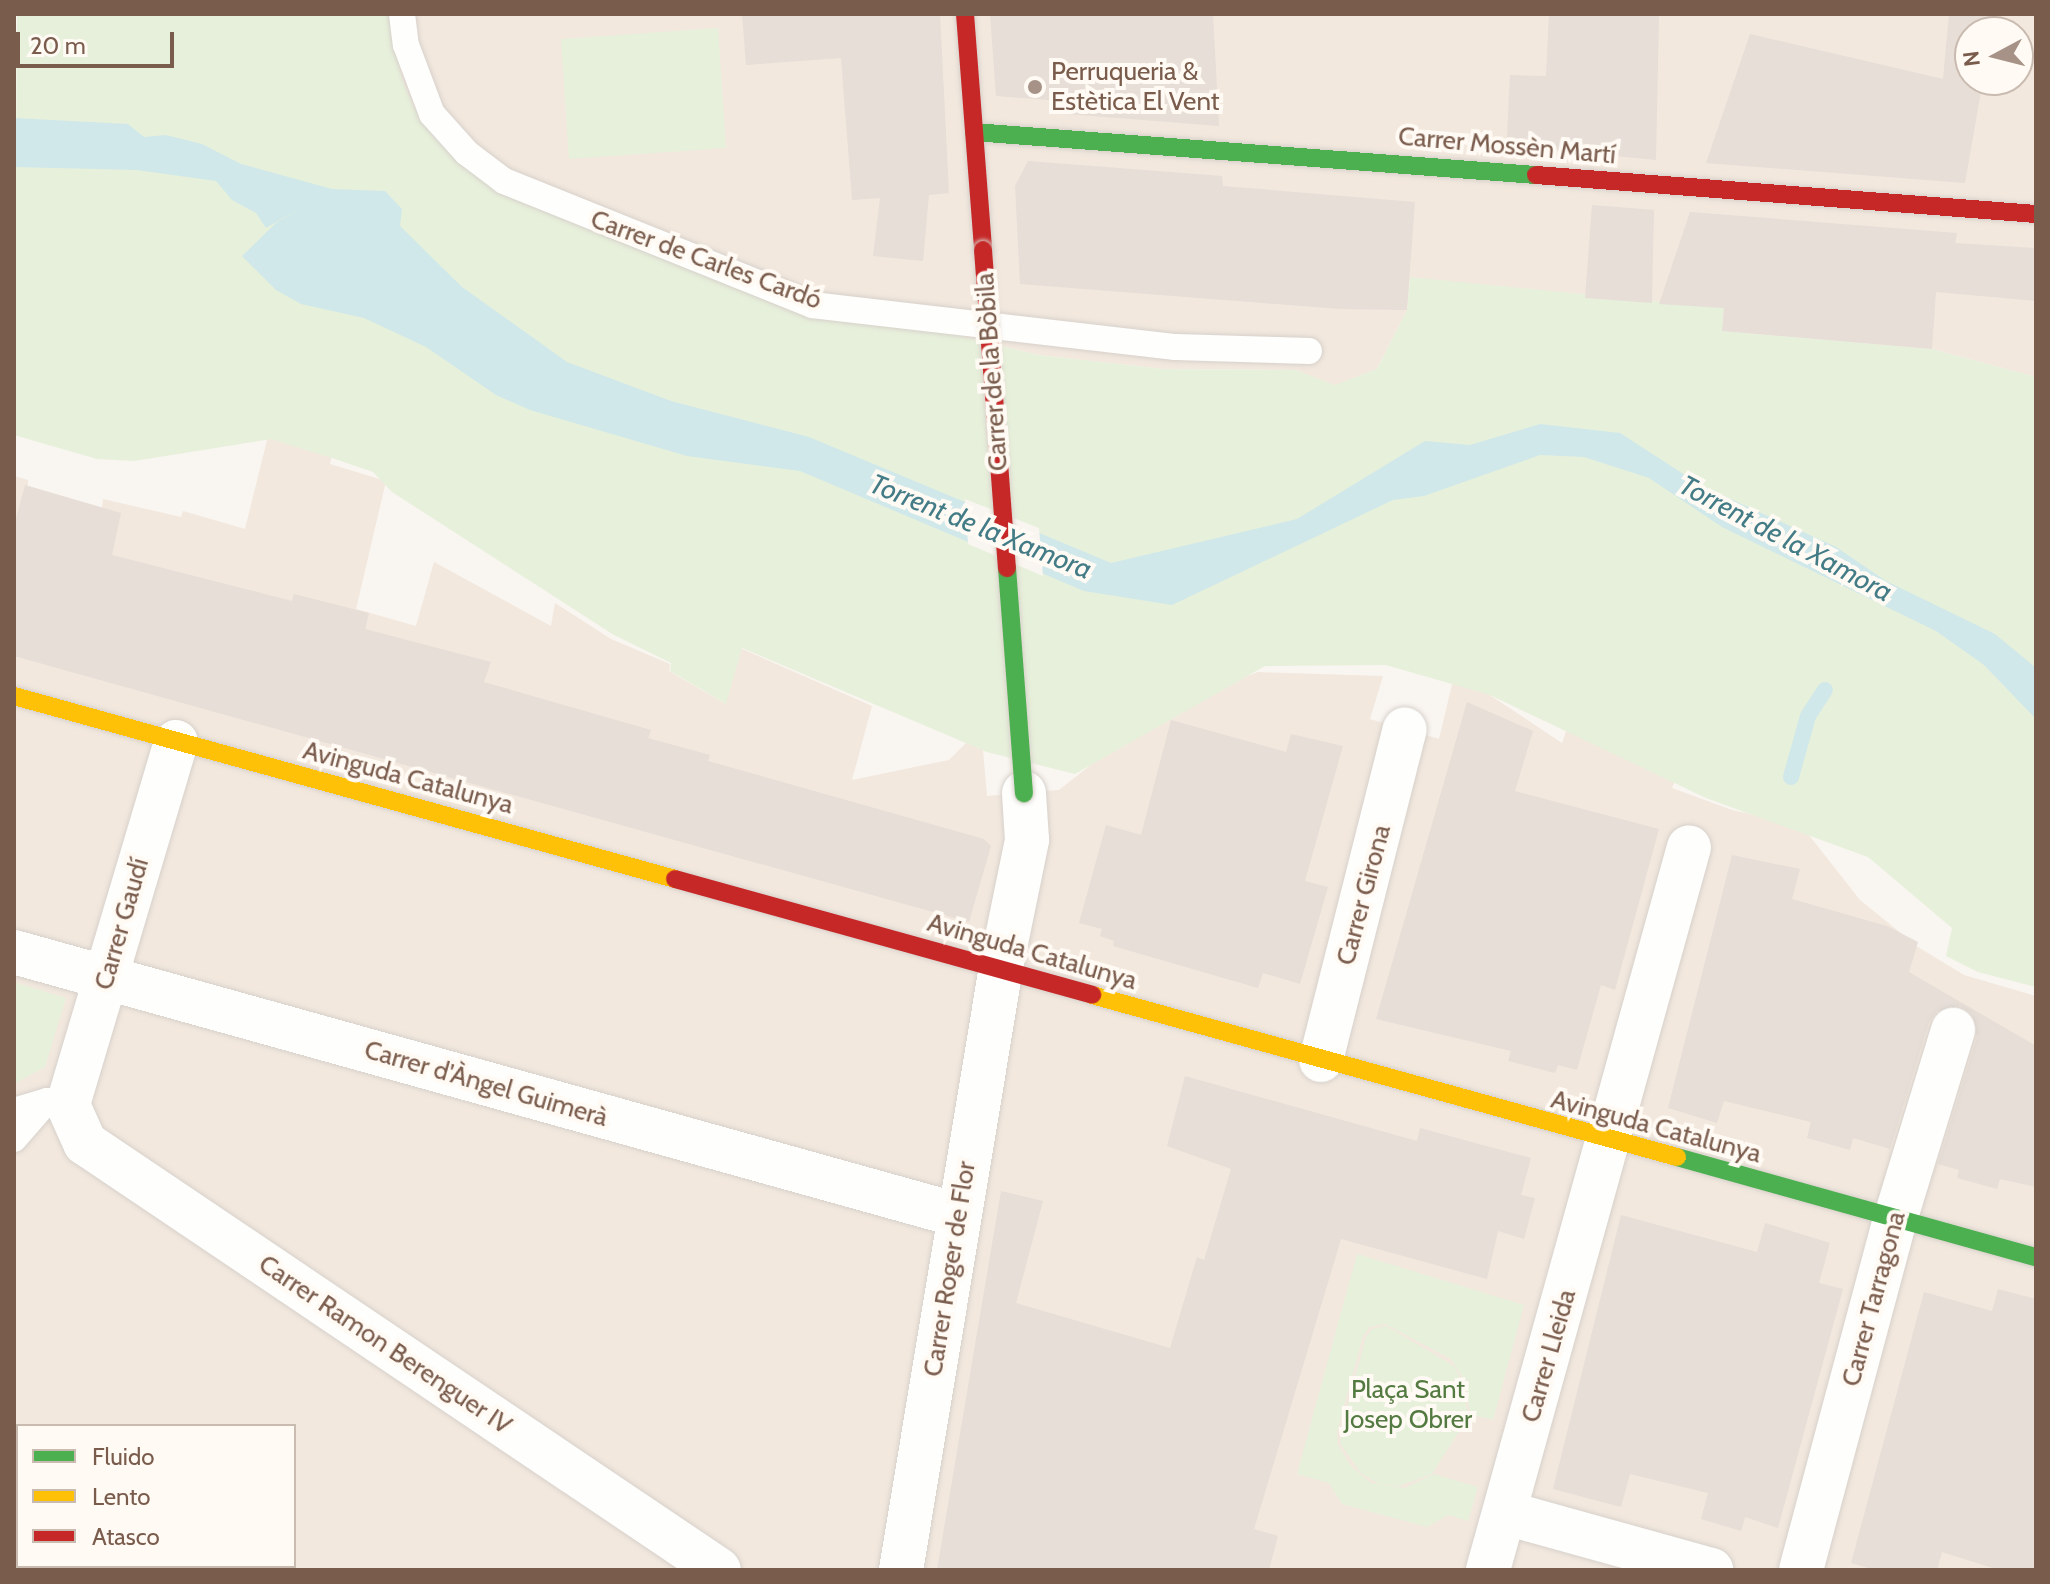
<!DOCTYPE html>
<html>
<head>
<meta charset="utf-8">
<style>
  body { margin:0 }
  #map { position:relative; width:2050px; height:1584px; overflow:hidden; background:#f9f5f0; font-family:Cabin,sans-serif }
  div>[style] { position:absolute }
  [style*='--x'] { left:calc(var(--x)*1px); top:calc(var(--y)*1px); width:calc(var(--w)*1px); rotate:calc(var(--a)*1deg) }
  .residential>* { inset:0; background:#f2e8de }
  .green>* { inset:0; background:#e7f0db }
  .water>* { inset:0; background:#d0e8ea }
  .pier>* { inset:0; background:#f9f5f0 }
  .stream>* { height:16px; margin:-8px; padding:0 8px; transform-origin:8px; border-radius:8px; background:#d0e8ea }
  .building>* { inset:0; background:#e6ded7 }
  .roads { filter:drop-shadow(0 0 2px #d7d1cb) drop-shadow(0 0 2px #d7d1cb) }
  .lane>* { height:26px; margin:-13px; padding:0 13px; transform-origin:13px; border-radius:13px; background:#fefefd }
  .street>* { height:44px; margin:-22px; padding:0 22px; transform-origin:22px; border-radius:22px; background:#fefefd }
  .fast>* { height:18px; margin:-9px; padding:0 9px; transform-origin:9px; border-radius:9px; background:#4caf50 }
  .slow>* { height:18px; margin:-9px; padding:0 9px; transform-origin:9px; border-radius:9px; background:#ffc107 }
  .jam>* { height:18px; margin:-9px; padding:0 9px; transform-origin:9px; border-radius:9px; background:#c62828 }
  .bridges { filter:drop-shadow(0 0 2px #d9d2cb) drop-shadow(0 0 2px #d9d2cb) }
  .fast-bridge>* { height:18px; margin:-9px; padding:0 9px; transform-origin:9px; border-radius:9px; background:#4caf50 }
  .jam-bridge>* { height:18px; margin:-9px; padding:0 9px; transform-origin:9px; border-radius:9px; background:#c62828 }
  .dots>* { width:22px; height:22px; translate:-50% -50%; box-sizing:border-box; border:4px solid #fffaf3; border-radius:50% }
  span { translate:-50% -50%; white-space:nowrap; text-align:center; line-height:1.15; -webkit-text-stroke:8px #fffaf3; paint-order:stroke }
  .poi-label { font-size:26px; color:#7a5c4d }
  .left { translate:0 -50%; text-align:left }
  .street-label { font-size:26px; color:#7a5c4d }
  .park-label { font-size:26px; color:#537a41 }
  .water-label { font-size:28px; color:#437c86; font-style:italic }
  .frame { position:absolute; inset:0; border:16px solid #7a5c4d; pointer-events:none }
  .legend { position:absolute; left:16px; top:1424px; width:280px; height:144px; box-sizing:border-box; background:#fffaf3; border:2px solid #cabbb1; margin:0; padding:10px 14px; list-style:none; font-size:24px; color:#7a5c4d }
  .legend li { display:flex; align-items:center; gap:16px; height:40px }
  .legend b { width:40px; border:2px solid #cabbb1 }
  .north { position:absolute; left:1954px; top:16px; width:80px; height:80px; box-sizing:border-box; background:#fffaf3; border:2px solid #cabbb1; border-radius:50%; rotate:263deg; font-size:22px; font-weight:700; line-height:32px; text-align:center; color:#7a5c4d }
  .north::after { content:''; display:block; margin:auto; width:28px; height:36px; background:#a69286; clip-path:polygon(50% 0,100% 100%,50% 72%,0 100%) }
  .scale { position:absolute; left:16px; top:32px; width:158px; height:36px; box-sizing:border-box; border:4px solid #7a5c4d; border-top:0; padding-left:10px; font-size:24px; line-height:28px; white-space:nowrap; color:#7a5c4d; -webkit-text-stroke:6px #fffaf3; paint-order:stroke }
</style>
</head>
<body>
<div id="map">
  <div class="residential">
    <div style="clip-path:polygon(evenodd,392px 14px,2036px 14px,2036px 377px,1932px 349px,1722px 331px,1723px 308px,1410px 278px,1407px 310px,1377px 369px,1335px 386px,1296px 370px,1163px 369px,1039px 355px,923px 327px,494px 189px,433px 137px,413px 106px,401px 76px,392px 14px,1970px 32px,2018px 32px,2018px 80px,1970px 80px,1970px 32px)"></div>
    <div style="clip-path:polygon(evenodd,274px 412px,333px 450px,330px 464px,386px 481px,356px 609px,416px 626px,434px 562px,551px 626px,555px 603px,611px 639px,670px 664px,669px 671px,724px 703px,740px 648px,872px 706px,852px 780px,949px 760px,981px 728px,987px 796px,1059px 790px,1164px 707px,1258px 672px,1383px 676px,1370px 719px,1439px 739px,1455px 672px,1562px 743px,1568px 726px,1676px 779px,1672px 788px,1732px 810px,1801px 825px,1860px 900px,1918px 947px,1964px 975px,2036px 996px,2036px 1570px,14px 1570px,14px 476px,28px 480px,28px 486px,102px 508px,103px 499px,181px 517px,183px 511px,245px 529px,274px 412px,18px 1426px,294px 1426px,294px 1566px,18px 1566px,18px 1426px)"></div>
  </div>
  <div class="green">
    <div style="clip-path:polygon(17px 14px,392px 14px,401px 76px,413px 106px,433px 137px,494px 189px,923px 327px,1039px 355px,1163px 369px,1296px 370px,1335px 385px,1377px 369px,1407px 310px,1410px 277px,1724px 308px,1722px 331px,1932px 349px,2036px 377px,2036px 987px,1978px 972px,1946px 956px,1952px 928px,1868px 857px,1706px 798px,1490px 695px,1386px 665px,1265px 666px,1075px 774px,987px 752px,742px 648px,726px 704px,670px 671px,671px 663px,614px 635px,392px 492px,373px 472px,335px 459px,271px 439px,134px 461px,97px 459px,14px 435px)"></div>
    <div style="clip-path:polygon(718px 28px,726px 148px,569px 159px,561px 39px)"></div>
    <div style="clip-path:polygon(14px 982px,66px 998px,45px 1067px,14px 1084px)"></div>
    <div style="clip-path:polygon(1357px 1254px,1524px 1305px,1493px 1420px,1470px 1414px,1464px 1380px,1451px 1359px,1385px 1324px,1370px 1327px,1363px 1336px,1337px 1432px,1338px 1445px,1351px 1466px,1371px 1483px,1405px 1488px,1434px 1474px,1478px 1487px,1468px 1521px,1448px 1515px,1427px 1527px,1342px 1504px,1329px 1483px,1297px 1474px)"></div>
    <div style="clip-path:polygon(1386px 1326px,1454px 1366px,1463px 1383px,1468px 1417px,1432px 1474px,1399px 1486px,1379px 1484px,1361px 1473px,1341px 1445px,1340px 1433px,1366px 1337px,1372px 1329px)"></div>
  </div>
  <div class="water">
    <div style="clip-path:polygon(14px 118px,128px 124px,144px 137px,166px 135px,202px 144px,241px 164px,332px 189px,385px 191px,402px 209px,400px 226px,462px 287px,567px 362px,671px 401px,809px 437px,1111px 563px,1297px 519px,1425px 441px,1470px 445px,1540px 424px,1620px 433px,1702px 486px,1836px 547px,1886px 581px,1995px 634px,2036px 668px,2036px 719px,1984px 665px,1936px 631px,1722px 527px,1649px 478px,1584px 457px,1540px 455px,1424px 496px,1393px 500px,1172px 605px,1084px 591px,800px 471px,687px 456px,530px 410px,496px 395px,426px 347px,364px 318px,301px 304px,276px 290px,242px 256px,276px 223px,301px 208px,266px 228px,256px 213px,232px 200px,216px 181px,137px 170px,14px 167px)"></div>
  </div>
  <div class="pier">
    <div style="clip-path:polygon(965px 499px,1039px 528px,1043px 576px,968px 544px)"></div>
  </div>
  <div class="stream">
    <div style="--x:1791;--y:777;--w:63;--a:-74.4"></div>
    <div style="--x:1808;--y:716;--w:31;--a:-57"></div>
  </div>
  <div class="building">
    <div style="clip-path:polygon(742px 14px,940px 14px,949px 193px,929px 195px,923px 261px,873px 256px,880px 198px,852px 200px,841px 58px,746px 65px)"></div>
    <div style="clip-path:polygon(990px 14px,1213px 14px,1219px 126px,1054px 113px,1061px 101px,996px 96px)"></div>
    <div style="clip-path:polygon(1549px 14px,1659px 14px,1656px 160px,1552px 150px,1551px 142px,1507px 137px,1510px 75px,1546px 76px)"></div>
    <div style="clip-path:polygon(1949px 14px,1995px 14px,1992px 32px,1970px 32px,1970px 80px,1983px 80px,1965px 183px,1706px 163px,1750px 34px,1943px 79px)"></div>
    <div style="clip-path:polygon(1028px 161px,1222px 176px,1223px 186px,1415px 202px,1407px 310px,1340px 309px,1020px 284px,1015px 186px)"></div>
    <div style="clip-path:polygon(1592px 205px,1654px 210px,1652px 303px,1585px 298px)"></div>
    <div style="clip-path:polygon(1690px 212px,1957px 233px,1955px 243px,2036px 248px,2036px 301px,1936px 292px,1932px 349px,1722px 331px,1724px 308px,1659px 304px)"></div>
    <div style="clip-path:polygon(25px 485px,121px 513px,112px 555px,292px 601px,294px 594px,369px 613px,365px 629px,491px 662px,484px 682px,651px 730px,648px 738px,710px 755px,708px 761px,984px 839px,991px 846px,969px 922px,14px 656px,14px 526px)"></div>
    <div style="clip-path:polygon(1467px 702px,1533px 731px,1515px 791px,1659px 829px,1615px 990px,1601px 985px,1577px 1070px,1558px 1065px,1555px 1073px,1508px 1061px,1511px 1051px,1376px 1019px)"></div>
    <div style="clip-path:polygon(1171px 720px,1286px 752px,1291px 734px,1343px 746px,1305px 881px,1328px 887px,1300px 984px,1263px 973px,1258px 988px,1113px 946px,1114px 941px,1100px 936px,1102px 929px,1079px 923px,1106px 825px,1141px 835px)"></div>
    <div style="clip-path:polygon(1732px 855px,1800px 869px,1792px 899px,1887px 926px,1918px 942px,1909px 972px,2036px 1046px,2036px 1187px,2000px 1179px,1997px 1189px,1957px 1178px,1959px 1170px,1938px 1164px,1977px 1037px,1972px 1014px,1960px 1006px,1937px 1011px,1929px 1022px,1890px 1149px,1853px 1138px,1850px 1150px,1807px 1138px,1811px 1122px,1724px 1101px,1717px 1123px,1668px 1108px)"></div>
    <div style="clip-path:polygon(1185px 1076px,1417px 1141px,1420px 1128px,1531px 1158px,1521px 1195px,1535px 1198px,1524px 1239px,1498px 1231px,1487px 1279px,1341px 1239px,1254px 1529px,1278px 1536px,1269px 1570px,937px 1570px,1001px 1191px,1043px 1201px,1016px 1303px,1170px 1348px,1197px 1257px,1204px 1260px,1231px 1169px,1167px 1146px)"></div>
    <div style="clip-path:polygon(1621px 1215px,1757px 1252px,1765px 1223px,1830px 1243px,1819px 1283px,1843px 1289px,1778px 1528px,1745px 1517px,1741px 1531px,1701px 1519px,1708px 1493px,1630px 1474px,1621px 1507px,1553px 1489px)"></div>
    <div style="clip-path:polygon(1998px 1289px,2036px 1299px,2036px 1570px,1999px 1570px,1942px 1552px,1937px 1570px,1875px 1570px,1851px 1563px,1924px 1292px,1992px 1311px)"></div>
  </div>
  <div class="roads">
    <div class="lane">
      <div style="--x:402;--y:14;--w:31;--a:83"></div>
      <div style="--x:406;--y:45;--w:74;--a:69.4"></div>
      <div style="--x:432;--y:114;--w:52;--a:48.1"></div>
      <div style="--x:467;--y:153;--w:46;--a:37.1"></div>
      <div style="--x:504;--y:181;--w:332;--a:21.9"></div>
      <div style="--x:812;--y:305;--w:366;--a:6.6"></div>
      <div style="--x:1176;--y:347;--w:133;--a:1.7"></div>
      <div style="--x:14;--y:1111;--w:34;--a:-17"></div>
      <div style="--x:47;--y:1101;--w:21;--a:11"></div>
      <div style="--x:14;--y:1139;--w:50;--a:-49"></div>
    </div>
    <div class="street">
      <div style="--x:176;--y:742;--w:379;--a:106.6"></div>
      <div style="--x:68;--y:1105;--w:42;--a:65.9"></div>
      <div style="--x:85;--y:1143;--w:764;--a:33.96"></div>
      <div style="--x:14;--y:952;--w:980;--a:15.57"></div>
      <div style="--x:1321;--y:1060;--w:341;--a:-75.8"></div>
      <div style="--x:14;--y:1509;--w:4;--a:27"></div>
      <div style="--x:1506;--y:1513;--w:213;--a:15.5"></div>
      <div style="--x:129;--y:1566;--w:9;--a:27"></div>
      <div style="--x:901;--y:1570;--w:611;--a:-80.58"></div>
      <div style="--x:1001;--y:967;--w:130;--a:-78.4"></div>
      <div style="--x:1027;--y:840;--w:47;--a:-93.7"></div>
      <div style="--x:1488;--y:1570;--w:750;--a:-74.46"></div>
      <div style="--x:1801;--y:1570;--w:362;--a:-75"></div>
      <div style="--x:1895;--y:1220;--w:199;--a:-73"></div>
    </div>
    <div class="fast">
      <div style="--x:974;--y:132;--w:564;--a:4.38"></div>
      <div style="--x:1677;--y:1157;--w:373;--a:15.6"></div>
    </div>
    <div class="slow">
      <div style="--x:14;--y:696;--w:686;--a:15.47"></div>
      <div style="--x:1092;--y:995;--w:607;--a:15.48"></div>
    </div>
    <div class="jam">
      <div style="--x:965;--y:14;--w:237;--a:85.6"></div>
      <div style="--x:1536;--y:175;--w:502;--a:4.46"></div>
      <div style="--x:675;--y:879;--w:433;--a:15.5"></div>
    </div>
  </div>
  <div class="bridges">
    <div class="fast-bridge">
      <div style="--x:1007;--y:568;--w:226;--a:85.7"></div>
    </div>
    <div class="jam-bridge">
      <div style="--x:983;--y:250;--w:319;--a:85.7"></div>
    </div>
  </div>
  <div class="dots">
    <div style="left:1035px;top:87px;background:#a69286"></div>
  </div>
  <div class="poi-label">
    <span class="left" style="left:1051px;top:87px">Perruqueria &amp;<br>Estètica El Vent</span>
  </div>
  <div class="street-label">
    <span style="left:1507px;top:146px;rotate:5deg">Carrer Mossèn Martí</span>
    <span style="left:706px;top:260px;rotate:20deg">Carrer de Carles Cardó</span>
    <span style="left:992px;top:372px;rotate:-94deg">Carrer de la Bòbila</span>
    <span style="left:408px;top:778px;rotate:15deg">Avinguda Catalunya</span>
    <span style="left:1364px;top:895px;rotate:-75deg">Carrer Girona</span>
    <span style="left:122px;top:924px;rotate:-74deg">Carrer Gaudí</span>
    <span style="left:1032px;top:952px;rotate:16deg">Avinguda Catalunya</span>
    <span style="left:486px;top:1084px;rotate:16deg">Carrer d'Àngel Guimerà</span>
    <span style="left:1656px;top:1127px;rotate:15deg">Avinguda Catalunya</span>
    <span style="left:950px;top:1269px;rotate:-81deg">Carrer Roger de Flor</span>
    <span style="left:1874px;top:1299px;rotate:-75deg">Carrer Tarragona</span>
    <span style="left:385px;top:1345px;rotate:34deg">Carrer Ramon Berenguer IV</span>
    <span style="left:1549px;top:1356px;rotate:-74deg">Carrer Lleida</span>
  </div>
  <div class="park-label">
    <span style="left:1408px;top:1405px">Plaça Sant<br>Josep Obrer</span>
  </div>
  <div class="water-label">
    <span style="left:981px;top:526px;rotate:22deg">Torrent de la Xamora</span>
    <span style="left:1786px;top:538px;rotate:28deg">Torrent de la Xamora</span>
  </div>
  <div class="frame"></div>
  <ul class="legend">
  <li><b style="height:10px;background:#4caf50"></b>Fluido</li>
  <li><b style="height:10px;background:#ffc107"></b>Lento</li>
  <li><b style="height:10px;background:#c62828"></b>Atasco</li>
  </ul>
  <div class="north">N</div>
  <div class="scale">20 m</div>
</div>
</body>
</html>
